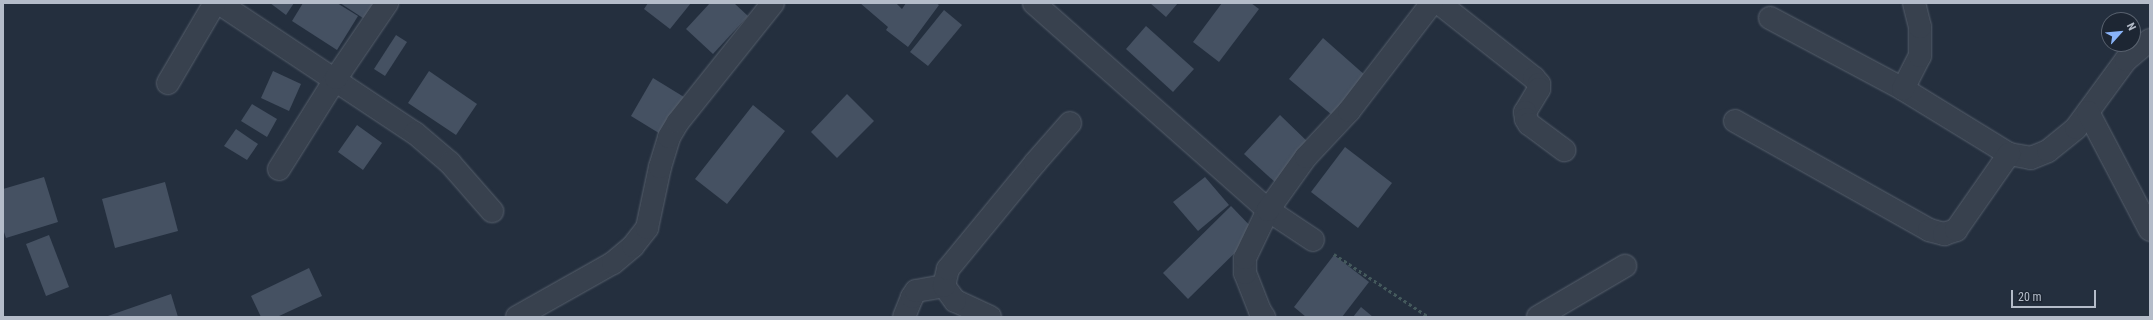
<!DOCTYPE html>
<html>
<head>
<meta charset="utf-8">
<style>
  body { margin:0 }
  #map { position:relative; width:2153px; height:320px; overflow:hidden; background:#242f3e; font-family:"Roboto Condensed",sans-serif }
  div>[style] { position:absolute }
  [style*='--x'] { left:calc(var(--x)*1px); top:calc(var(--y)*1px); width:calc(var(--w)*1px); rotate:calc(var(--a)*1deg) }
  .building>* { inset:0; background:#455162 }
  .path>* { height:2.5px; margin-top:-1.25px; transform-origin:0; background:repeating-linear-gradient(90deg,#44595c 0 3px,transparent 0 6px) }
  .roads { filter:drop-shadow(0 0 1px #565f6c) drop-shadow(0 0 1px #565f6c) }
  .minor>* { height:22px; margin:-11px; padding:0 11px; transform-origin:11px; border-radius:11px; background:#38414e }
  span { translate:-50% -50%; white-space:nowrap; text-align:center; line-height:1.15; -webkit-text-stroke:4px #1d2633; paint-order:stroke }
  .frame { position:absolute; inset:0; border:4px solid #b4bcc9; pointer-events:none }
  .north { position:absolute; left:2101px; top:12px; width:40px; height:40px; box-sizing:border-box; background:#1d2633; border:1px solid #59626f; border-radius:50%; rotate:63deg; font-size:11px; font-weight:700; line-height:16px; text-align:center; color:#b4bcc9 }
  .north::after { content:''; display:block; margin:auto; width:14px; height:18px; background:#8ab4f8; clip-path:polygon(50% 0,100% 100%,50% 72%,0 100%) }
  .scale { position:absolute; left:2011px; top:290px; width:85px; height:18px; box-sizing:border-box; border:2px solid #b4bcc9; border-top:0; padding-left:5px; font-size:12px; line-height:14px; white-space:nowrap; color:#b4bcc9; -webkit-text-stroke:3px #1d2633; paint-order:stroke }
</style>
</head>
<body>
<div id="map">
  <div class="building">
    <div style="clip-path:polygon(270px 3px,294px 3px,286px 15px)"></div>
    <div style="clip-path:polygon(303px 3px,337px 3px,358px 16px,337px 50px,292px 21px)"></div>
    <div style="clip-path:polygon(340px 3px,376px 3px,366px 20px)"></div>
    <div style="clip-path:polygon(648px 3px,691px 3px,670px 29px,644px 9px)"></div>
    <div style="clip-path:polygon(710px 3px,734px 3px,748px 16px,713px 54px,686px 29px)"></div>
    <div style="clip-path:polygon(860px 3px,896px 3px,902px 9px,906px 3px,936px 3px,939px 5px,908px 47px,886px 30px,888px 27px)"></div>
    <div style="clip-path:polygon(1150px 3px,1178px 3px,1166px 17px)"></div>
    <div style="clip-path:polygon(1222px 3px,1251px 3px,1259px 9px,1219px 62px,1193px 42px)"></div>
    <div style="clip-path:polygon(944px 10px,962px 25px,928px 66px,910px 52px)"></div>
    <div style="clip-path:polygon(1146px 26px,1194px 69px,1173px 92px,1126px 49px)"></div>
    <div style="clip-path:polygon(396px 35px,407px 42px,385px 76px,374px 69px)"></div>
    <div style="clip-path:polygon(1323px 38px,1366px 76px,1332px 115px,1289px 79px)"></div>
    <div style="clip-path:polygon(273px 71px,301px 84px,289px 111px,261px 98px)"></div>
    <div style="clip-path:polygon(429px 71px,477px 104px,456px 135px,408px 103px)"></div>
    <div style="clip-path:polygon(653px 78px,684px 97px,662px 135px,631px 116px)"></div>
    <div style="clip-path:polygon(847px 94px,874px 121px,837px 158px,811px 132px)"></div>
    <div style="clip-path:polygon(252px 104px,277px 119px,267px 137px,241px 121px)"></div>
    <div style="clip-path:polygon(753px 105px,785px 131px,727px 204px,695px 179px)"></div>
    <div style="clip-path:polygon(1280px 115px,1311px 145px,1276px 183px,1244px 154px)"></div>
    <div style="clip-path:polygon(357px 125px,382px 143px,363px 170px,338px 152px)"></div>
    <div style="clip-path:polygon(236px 129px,258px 144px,247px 160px,224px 146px)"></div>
    <div style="clip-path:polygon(1345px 147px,1392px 183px,1358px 228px,1311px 192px)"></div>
    <div style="clip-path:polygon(44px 177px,58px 222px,6px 238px,3px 229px,3px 189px)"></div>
    <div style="clip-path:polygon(1205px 177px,1229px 205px,1198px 231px,1173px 202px)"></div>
    <div style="clip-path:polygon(165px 182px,178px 231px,115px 248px,102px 199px)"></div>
    <div style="clip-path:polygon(1231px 206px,1256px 232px,1188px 299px,1163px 273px)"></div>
    <div style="clip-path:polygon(49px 235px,69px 287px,46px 296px,26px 244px)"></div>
    <div style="clip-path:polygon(1334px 255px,1369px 282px,1342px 317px,1306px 317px,1294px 307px)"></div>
    <div style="clip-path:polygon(309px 268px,322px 296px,277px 317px,261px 317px,251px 296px)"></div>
    <div style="clip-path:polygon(171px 294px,178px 317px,105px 317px)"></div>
    <div style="clip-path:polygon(1361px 307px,1373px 317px,1353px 317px)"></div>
  </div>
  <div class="path">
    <div style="--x:1334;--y:254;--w:114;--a:33.6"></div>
  </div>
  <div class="roads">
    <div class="minor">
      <div style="--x:219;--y:3;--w:235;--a:33.6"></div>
      <div style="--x:415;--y:133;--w:46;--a:40.6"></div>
      <div style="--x:450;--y:163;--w:64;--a:48.8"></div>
      <div style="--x:1034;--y:3;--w:312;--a:41.5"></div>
      <div style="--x:1268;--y:210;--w:54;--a:33.7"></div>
      <div style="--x:1439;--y:3;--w:121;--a:38.3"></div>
      <div style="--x:1534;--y:78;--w:8;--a:50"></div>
      <div style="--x:1539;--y:84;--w:5;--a:90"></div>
      <div style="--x:1539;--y:89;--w:27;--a:121"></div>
      <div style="--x:1525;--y:112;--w:7;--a:82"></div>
      <div style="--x:1526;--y:119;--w:6;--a:59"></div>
      <div style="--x:1529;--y:124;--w:44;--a:36.6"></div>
      <div style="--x:1770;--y:18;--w:151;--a:28.1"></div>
      <div style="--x:1903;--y:89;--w:124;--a:31.5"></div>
      <div style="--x:2009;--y:154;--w:22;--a:10"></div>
      <div style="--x:2031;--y:158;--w:18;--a:-22"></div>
      <div style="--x:2048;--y:151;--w:36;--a:-39"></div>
      <div style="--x:2076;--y:128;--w:84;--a:-53.7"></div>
      <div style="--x:2126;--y:60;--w:31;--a:-40"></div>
      <div style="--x:168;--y:83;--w:93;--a:-59.6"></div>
      <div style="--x:1903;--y:89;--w:37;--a:-63"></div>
      <div style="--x:1920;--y:56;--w:29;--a:-90"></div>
      <div style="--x:1920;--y:27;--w:25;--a:-104"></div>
      <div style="--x:2088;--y:112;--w:133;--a:62.3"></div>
      <div style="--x:1735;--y:121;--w:223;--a:29.3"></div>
      <div style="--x:1929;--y:230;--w:16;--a:15"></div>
      <div style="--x:1944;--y:234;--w:13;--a:-18"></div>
      <div style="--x:1956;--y:230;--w:93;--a:-55.1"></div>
      <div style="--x:279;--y:169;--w:107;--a:-57.9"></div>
      <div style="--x:336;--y:78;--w:91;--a:-55.8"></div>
      <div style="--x:517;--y:317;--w:110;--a:-29.4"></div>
      <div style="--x:613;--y:263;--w:26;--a:-40"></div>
      <div style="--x:633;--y:246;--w:23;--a:-52"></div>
      <div style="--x:647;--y:228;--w:62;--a:-78"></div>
      <div style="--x:660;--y:167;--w:31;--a:-73"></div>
      <div style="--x:669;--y:137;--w:17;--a:-59"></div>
      <div style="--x:678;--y:122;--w:152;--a:-51.4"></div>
      <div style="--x:904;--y:317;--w:22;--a:-68"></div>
      <div style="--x:912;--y:297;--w:7;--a:-56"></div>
      <div style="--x:916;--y:291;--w:28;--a:-10"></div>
      <div style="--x:990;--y:317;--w:38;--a:-155"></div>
      <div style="--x:955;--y:301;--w:19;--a:-126"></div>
      <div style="--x:944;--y:286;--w:17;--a:-77"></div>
      <div style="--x:948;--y:269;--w:137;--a:-50.6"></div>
      <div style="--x:1035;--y:163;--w:53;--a:-48.8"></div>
      <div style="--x:1264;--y:317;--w:7;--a:-124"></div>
      <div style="--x:1260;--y:311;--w:41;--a:-111.5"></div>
      <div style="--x:1245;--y:273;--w:15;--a:-90"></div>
      <div style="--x:1245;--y:258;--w:53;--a:-64.4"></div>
      <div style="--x:1268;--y:210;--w:65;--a:-54.4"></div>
      <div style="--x:1306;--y:157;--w:63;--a:-46.9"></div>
      <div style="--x:1349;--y:111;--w:136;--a:-52.5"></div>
      <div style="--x:1538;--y:317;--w:101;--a:-30.4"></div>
    </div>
  </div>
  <div class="frame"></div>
  <div class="north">N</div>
  <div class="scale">20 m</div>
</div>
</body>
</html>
